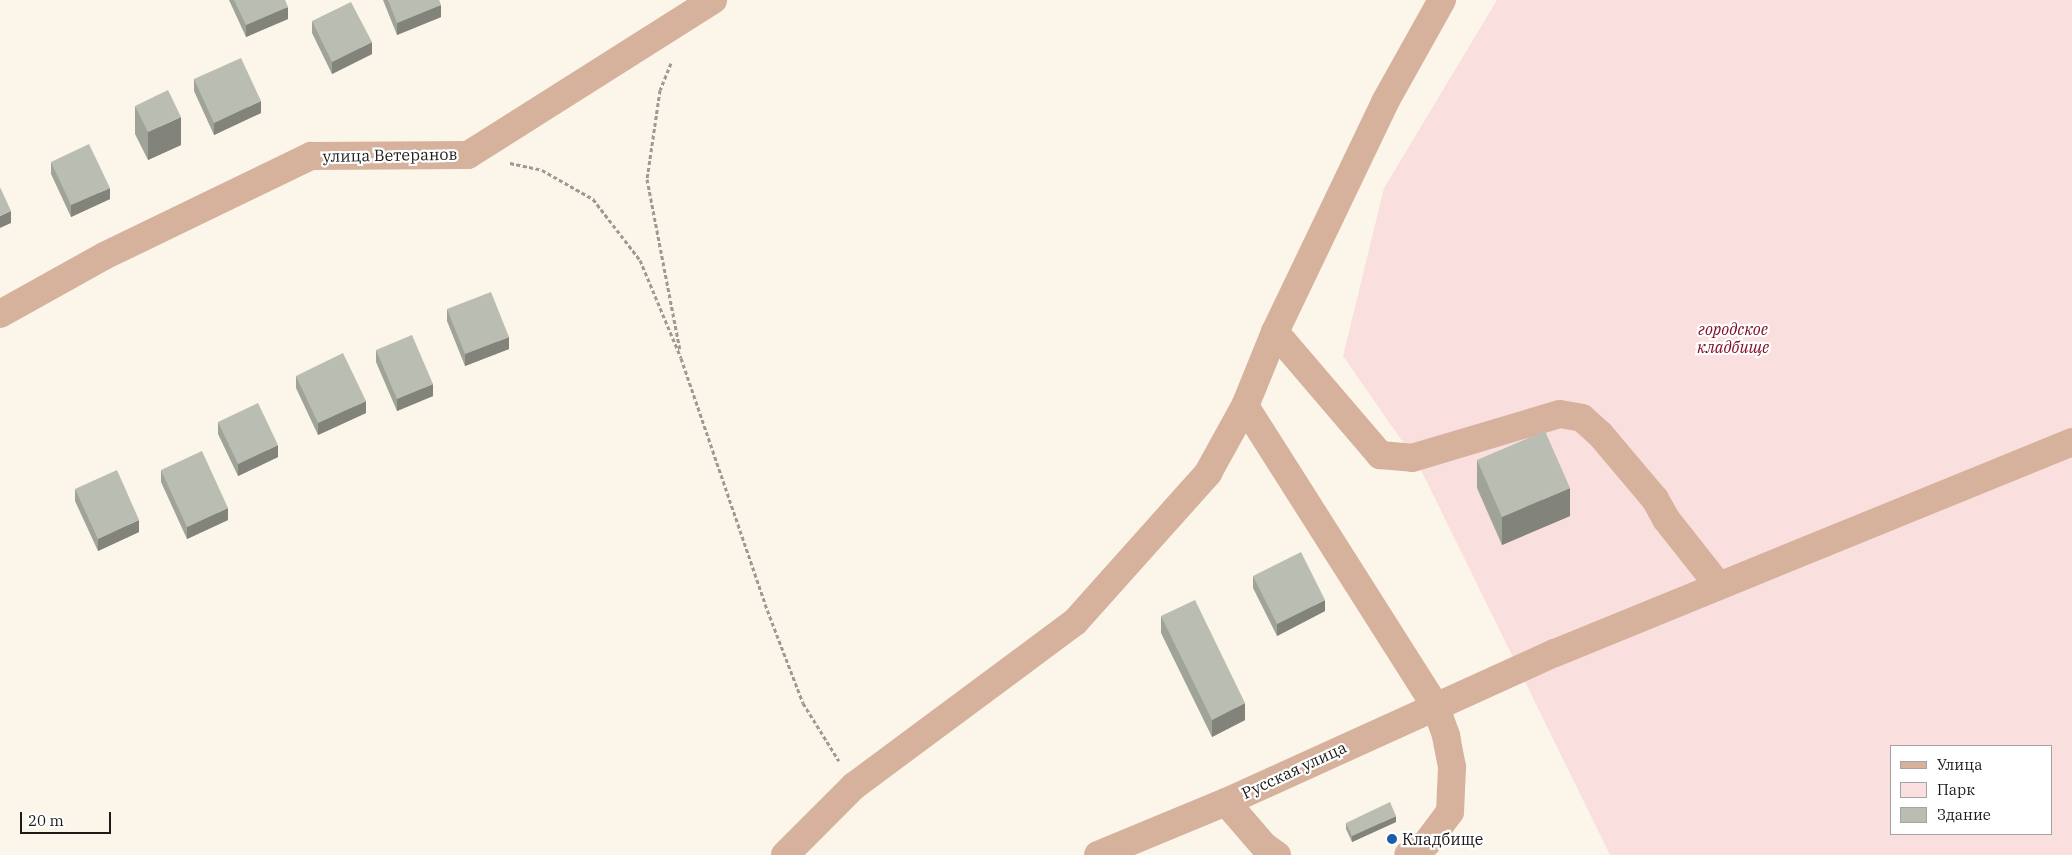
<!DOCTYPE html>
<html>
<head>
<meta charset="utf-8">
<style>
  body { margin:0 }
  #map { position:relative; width:2072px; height:855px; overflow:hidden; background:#fcf6ea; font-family:"IBM Plex Serif",serif }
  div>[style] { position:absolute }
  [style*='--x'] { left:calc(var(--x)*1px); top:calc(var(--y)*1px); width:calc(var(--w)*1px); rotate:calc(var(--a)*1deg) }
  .green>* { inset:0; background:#fadfdf }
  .path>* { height:3px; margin-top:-1.5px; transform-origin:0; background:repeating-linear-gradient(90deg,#9e9991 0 4px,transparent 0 6.5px) }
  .minor>* { height:28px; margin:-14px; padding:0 14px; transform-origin:14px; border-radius:14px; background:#d6b29d }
  .wall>* { inset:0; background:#a0a398 }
  .shaded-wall>* { inset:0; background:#82847c }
  .building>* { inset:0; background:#babdb1 }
  .dots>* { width:14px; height:14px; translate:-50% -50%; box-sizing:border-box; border:2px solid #fff; border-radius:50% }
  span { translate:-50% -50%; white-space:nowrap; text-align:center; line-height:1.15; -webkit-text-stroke:4.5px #fff; paint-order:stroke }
  .street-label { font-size:16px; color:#1e1b17 }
  .park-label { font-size:16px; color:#810f28; font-style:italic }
  .poi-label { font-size:16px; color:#1e1b17 }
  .left { translate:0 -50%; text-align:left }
  .legend { position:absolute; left:1890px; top:745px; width:162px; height:90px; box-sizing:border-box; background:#fff; border:1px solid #a5a4a2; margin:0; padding:6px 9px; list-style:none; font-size:15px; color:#1e1b17 }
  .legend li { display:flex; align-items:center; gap:10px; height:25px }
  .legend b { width:25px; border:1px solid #a5a4a2 }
  .scale { position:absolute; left:20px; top:812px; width:91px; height:22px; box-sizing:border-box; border:2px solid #1e1b17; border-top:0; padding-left:6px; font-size:15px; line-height:18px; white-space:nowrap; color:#1e1b17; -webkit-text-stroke:4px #fff; paint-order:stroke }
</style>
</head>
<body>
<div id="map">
  <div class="green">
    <div style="clip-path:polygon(evenodd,1497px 0,2072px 0,2072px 855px,1610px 855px,1418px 464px,1343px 356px,1384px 188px,1497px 0,1891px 746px,2051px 746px,2051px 834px,1891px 834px,1891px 746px)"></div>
  </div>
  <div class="path">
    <div style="--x:671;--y:63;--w:29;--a:112"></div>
    <div style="--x:660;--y:90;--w:90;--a:98.3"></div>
    <div style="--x:647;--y:179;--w:174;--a:79.1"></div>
    <div style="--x:510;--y:163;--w:33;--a:12"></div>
    <div style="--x:542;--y:170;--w:59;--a:29.6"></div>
    <div style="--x:593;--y:199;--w:77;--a:52.4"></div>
    <div style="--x:640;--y:260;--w:106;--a:67.3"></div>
    <div style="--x:681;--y:358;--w:260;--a:71.1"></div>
    <div style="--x:765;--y:604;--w:106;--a:69"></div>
    <div style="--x:803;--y:703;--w:68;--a:58.2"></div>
  </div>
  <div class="minor">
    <div style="--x:0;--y:314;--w:119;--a:-29.1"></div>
    <div style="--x:104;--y:256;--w:230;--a:-25.8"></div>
    <div style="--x:311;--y:156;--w:157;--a:-0.4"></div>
    <div style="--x:468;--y:155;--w:290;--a:-32.3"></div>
    <div style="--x:1275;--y:332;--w:162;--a:49.5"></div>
    <div style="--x:1380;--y:455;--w:32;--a:5"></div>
    <div style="--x:1412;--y:458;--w:154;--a:-16.6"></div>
    <div style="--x:1560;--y:414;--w:22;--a:10"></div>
    <div style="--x:1582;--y:418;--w:24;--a:42"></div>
    <div style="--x:1600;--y:434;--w:85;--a:49.8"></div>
    <div style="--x:1655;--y:499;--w:23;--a:61"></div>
    <div style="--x:1666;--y:519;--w:85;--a:51.7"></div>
    <div style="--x:1245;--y:406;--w:354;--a:57.6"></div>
    <div style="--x:1435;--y:705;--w:33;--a:70"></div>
    <div style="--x:1446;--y:736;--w:32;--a:79"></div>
    <div style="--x:1452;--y:767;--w:45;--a:92.5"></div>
    <div style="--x:1450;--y:812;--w:39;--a:127"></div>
    <div style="--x:1427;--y:843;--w:22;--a:148"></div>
    <div style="--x:1226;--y:802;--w:58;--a:49.2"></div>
    <div style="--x:1264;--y:846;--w:16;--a:35"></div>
    <div style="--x:785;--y:855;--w:98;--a:-45"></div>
    <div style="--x:854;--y:786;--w:275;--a:-36.6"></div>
    <div style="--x:1075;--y:622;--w:200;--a:-48.2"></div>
    <div style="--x:1208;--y:473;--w:77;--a:-61.1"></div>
    <div style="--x:1245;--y:406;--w:80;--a:-67.9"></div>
    <div style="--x:1275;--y:332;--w:255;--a:-64.4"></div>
    <div style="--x:1385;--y:102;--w:117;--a:-60.8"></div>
    <div style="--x:1098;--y:855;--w:139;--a:-22.5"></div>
    <div style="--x:1226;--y:802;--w:361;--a:-24.4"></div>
    <div style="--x:1555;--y:653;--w:558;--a:-22.2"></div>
  </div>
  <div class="wall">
    <div style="clip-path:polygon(229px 0,285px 0,288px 19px,246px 37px)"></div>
    <div style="clip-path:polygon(383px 0,439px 0,441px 17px,397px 35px)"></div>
    <div style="clip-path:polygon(312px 21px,372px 54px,332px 74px,312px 33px)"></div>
    <div style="clip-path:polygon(194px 79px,261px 113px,214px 135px,194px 91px)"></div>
    <div style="clip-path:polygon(135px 106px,181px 145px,148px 160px,135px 134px)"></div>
    <div style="clip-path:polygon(51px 162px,110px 199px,71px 217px,51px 174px)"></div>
    <div style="clip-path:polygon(447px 309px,509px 349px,465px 366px,447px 321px)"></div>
    <div style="clip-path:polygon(376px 350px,433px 396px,397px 411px,376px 362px)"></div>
    <div style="clip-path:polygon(296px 376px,366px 413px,318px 435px,296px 388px)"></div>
    <div style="clip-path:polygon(218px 422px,278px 457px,238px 476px,218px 434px)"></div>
    <div style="clip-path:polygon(1477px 460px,1570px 516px,1502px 545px,1477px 488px)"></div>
    <div style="clip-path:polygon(161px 470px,228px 520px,187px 539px,161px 482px)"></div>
    <div style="clip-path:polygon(75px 489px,139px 532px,98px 551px,75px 501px)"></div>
    <div style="clip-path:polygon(1253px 576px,1325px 611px,1277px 636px,1253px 588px)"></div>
    <div style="clip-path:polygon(1161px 616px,1245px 720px,1212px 737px,1161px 633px)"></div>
    <div style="clip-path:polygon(1396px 822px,1352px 842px,1346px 829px,1346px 823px)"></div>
  </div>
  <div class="shaded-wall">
    <div style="clip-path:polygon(441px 5px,441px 17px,397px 35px,397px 23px)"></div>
    <div style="clip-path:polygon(288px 7px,288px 19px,246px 37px,246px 25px)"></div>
    <div style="clip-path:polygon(372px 42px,372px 54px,332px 74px,332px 62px)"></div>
    <div style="clip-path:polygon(261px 101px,261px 113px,214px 135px,214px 123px)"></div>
    <div style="clip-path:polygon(181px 117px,181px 145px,148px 160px,148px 132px)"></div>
    <div style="clip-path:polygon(110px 188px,110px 199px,71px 217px,71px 205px)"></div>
    <div style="clip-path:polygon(11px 211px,11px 223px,0 228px,0 216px)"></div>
    <div style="clip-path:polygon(509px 337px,509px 349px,465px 366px,465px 354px)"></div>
    <div style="clip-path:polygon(433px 384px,433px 396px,397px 411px,397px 399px)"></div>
    <div style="clip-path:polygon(366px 401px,366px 413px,318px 435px,318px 423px)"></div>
    <div style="clip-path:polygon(278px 445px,278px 457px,238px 476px,238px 464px)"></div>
    <div style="clip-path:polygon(1570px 488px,1570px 516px,1502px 545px,1502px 517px)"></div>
    <div style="clip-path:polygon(228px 508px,228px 520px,187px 539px,187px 527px)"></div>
    <div style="clip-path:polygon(139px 520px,139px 532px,98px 551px,98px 539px)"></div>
    <div style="clip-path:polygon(1325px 600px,1325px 611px,1277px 636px,1277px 624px)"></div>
    <div style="clip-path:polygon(1245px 703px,1245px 720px,1212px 737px,1212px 720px)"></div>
    <div style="clip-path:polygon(1396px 816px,1396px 822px,1352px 842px,1352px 836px)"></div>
  </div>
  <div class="building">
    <div style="clip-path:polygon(234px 0,285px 0,288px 7px,246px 25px)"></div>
    <div style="clip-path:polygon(388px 0,439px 0,441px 5px,397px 23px)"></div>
    <div style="clip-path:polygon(351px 2px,372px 42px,332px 62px,312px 21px)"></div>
    <div style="clip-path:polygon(241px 58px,261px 101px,214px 123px,194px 79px)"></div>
    <div style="clip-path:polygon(168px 90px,181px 117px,148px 132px,135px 106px)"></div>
    <div style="clip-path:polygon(89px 144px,110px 188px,71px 205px,51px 162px)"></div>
    <div style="clip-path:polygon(0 187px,11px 211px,0 216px)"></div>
    <div style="clip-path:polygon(491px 292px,509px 337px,465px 354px,447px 309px)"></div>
    <div style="clip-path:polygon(412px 335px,433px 384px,397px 399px,376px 350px)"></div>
    <div style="clip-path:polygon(343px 353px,366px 401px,318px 423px,296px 376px)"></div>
    <div style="clip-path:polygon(258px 403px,278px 445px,238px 464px,218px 422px)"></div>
    <div style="clip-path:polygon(1545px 431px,1570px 488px,1502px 517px,1477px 460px)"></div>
    <div style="clip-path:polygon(202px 451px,228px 508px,187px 527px,161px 470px)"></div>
    <div style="clip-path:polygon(117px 470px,139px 520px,98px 539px,75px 489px)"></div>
    <div style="clip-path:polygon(1301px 552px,1325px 600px,1277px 624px,1253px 576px)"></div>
    <div style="clip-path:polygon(1195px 600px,1245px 703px,1212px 720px,1161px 616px)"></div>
    <div style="clip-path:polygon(1390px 802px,1396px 816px,1352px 836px,1346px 823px)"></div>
  </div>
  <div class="dots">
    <div style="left:1392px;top:839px;background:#1d5bac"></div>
  </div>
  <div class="street-label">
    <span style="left:390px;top:155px;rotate:-1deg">улица Ветеранов</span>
    <span style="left:1294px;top:770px;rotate:-25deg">Русская улица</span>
  </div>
  <div class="park-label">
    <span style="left:1733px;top:338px">городское<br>кладбище</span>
  </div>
  <div class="poi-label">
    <span class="left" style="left:1402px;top:839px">Кладбище</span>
  </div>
  <ul class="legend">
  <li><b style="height:6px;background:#d6b29d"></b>Улица</li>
  <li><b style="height:14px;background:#fadfdf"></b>Парк</li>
  <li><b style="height:14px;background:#babdb1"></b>Здание</li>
  </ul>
  <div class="scale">20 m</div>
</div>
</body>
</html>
